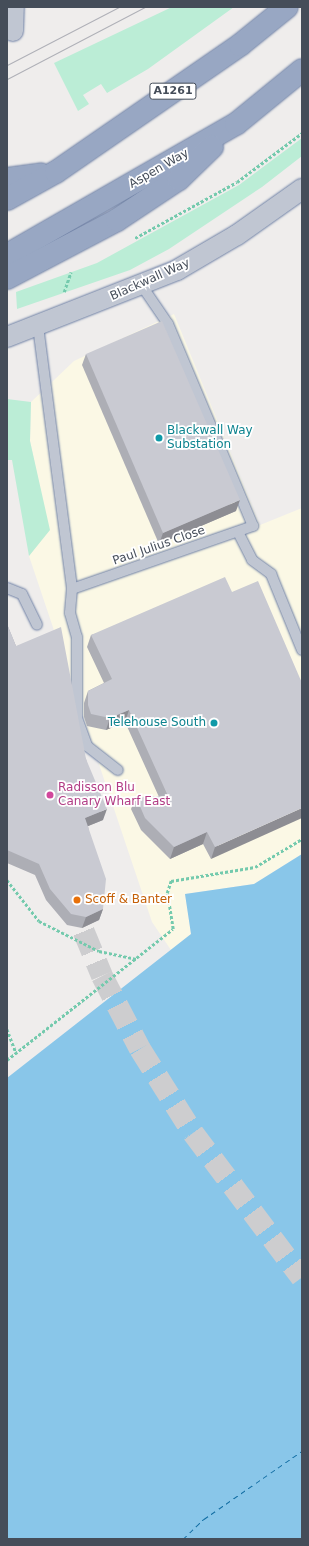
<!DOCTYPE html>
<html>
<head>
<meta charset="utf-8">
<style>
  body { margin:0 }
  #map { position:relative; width:309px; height:1546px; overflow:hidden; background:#efedec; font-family:"DejaVu Sans",sans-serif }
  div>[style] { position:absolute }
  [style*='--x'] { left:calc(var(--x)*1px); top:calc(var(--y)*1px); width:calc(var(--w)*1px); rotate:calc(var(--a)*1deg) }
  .commercial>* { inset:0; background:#fbf8e5 }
  .green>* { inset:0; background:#bbedd6 }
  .water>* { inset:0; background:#89c6e9 }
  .ferry>* { height:1px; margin-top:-0.5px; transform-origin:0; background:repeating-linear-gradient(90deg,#106ca2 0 5px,transparent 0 9px) }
  .trunk-tunnel>* { height:22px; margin-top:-11px; transform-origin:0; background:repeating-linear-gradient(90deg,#cdcdcf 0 22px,transparent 0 33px) }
  .path>* { height:2.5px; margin-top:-1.25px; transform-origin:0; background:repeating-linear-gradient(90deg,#74caad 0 3px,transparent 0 5px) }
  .roads { filter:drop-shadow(0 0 1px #7082a6) drop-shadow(0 0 1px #7082a6) }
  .service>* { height:10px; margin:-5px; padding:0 5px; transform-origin:5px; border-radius:5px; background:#c0c6d2 }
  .minor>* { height:20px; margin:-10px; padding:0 10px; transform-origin:10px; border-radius:10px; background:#c0c6d2 }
  .trunk>* { height:22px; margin:-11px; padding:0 11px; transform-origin:11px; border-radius:11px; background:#98a7c3 }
  .tram>* { height:1px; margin:-0.5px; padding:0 0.5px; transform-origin:0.5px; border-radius:0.5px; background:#afb0b7 }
  .wall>* { inset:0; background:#adaeb5 }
  .shaded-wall>* { inset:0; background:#8d8d93 }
  .building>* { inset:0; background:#c9cad2 }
  .dots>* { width:11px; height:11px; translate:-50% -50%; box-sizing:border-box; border:2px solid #fff; border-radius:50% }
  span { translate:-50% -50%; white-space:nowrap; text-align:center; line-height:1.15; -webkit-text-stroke:3.5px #fff; paint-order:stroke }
  .shield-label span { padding:1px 3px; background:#fff; border:1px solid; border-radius:3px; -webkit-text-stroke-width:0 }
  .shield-label { font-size:11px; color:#454d59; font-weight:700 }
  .street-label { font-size:12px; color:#454d59 }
  .culture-label { font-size:12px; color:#0d838f }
  .left { translate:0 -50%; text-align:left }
  .right { translate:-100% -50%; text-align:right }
  .hotel-label { font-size:12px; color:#b23c85 }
  .food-label { font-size:12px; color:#c56008 }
  .frame { position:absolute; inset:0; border:8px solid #454d59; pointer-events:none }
</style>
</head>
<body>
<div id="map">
  <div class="commercial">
    <div style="clip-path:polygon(174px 314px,260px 525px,302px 508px,302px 854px,254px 884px,185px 894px,191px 934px,171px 950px,152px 922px,29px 556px,49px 530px,30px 441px,31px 402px,74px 361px)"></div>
  </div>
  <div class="green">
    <div style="clip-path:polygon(172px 7px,234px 7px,148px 69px,107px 93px,101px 84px,83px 95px,89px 104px,78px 111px,54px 63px)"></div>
    <div style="clip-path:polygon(302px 138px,302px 156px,262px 187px,169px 249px,130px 270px,17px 309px,16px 292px,97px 263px,239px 185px)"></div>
    <div style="clip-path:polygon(7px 399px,31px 402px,30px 441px,50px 530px,29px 556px,12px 460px,7px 460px)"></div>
  </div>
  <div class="water">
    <div style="clip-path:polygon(302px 854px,302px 1539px,7px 1539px,7px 1078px,191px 934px,185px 894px,254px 884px)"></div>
  </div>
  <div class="ferry">
    <div style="--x:183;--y:1539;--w:29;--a:-44"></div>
    <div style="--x:204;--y:1519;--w:119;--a:-34.8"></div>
  </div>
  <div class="trunk-tunnel">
    <div style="--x:71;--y:901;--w:81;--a:67.5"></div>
    <div style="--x:102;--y:976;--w:82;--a:62.5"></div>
    <div style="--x:140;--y:1049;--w:99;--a:57.8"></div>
    <div style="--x:193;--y:1133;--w:181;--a:53.1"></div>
  </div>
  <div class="path">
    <div style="--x:135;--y:238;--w:116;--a:-28.8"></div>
    <div style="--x:237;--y:182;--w:81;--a:-37"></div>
    <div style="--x:64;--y:292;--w:21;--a:-71"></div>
    <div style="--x:7;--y:880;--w:52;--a:52"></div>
    <div style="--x:39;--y:921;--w:67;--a:26.6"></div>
    <div style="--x:99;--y:951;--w:38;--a:12"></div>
    <div style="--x:7;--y:1029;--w:26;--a:69"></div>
    <div style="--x:7;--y:1060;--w:211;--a:-38.3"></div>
    <div style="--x:173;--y:929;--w:36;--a:-99"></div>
    <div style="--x:167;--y:893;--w:13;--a:-72"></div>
    <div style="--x:171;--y:881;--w:85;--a:-9.5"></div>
    <div style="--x:255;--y:867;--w:55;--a:-30.8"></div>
  </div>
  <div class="roads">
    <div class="service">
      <div style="--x:38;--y:326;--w:265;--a:82.6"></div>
      <div style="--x:72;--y:589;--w:24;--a:95"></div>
      <div style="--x:70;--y:613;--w:25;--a:74"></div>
      <div style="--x:77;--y:637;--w:81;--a:90"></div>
      <div style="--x:77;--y:718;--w:30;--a:70"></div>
      <div style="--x:87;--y:746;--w:39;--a:38"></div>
      <div style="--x:238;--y:532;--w:31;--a:63"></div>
      <div style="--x:252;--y:560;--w:24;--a:36"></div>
      <div style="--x:271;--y:574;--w:82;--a:67.8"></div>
      <div style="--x:7;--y:588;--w:16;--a:22"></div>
      <div style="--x:22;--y:594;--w:34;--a:64"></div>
      <div style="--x:72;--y:589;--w:192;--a:-19.2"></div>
      <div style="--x:253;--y:526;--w:219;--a:-112.8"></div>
      <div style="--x:168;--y:324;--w:46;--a:-124.4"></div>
    </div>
    <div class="minor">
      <div style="--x:13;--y:31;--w:24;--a:-88"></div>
      <div style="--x:7;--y:337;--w:183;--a:-21.5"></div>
      <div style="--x:177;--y:270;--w:69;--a:-30.3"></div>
      <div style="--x:237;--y:235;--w:80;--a:-35.3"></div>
    </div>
    <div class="trunk">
      <div style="--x:7;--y:179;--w:34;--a:-8"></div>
      <div style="--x:7;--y:199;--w:56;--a:-28.9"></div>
      <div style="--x:56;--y:172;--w:224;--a:-34.6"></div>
      <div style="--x:240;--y:45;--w:60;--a:-39"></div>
      <div style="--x:7;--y:255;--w:264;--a:-29.8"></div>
      <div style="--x:236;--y:124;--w:85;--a:-39.3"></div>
      <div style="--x:7;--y:278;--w:124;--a:-27.8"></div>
      <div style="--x:117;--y:220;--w:74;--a:-33.5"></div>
      <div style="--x:179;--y:179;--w:46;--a:-44.1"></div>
    </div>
  </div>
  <div class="tram">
    <div style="--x:7;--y:65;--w:126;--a:-27.4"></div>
    <div style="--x:7;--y:79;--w:156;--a:-27.6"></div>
  </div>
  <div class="wall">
    <div style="clip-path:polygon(86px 354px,236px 511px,159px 544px,82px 365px)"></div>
    <div style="clip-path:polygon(232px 592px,302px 683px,211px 859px,203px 844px,170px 859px,141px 830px,131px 809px,136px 797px,159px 797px,125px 722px,106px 730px,87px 726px,84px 717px,84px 703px,88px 691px,104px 683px,87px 647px,91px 635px)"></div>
    <div style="clip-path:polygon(7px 624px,16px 646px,86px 759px,103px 820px,88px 826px,103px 909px,99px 920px,82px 928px,67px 925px,46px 900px,35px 875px,7px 863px)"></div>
  </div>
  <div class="shaded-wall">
    <div style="clip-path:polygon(240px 500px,236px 511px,159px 544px,163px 533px)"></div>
    <div style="clip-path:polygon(129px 710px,125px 722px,106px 730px,110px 718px)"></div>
    <div style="clip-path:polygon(302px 808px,302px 818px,211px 859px,215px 847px)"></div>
    <div style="clip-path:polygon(107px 809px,103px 820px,81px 829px,85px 818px)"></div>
    <div style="clip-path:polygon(207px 832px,203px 844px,170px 859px,174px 847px)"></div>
    <div style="clip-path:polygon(103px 909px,99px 920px,82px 928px,86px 917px)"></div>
  </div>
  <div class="building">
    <div style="clip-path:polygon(162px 321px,240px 500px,163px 533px,86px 354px)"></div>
    <div style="clip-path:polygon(225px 577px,232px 592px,258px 581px,302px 683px,302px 808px,215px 847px,207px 832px,174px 847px,145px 818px,136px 797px,168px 796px,129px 710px,110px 718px,91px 714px,88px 705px,88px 691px,112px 679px,91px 635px)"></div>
    <div style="clip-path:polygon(7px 624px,16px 646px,61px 627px,86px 759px,107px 809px,85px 818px,106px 879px,103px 909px,86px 917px,71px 914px,50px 889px,39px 864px,7px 850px)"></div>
  </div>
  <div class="dots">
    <div style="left:159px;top:438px;background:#0f9aa8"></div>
    <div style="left:214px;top:723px;background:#0f9aa8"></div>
    <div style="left:50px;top:795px;background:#d1479c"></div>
    <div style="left:77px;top:900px;background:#e8710a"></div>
  </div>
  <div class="shield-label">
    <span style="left:173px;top:91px">A1261</span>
  </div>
  <div class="street-label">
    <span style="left:159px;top:169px;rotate:-30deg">Aspen Way</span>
    <span style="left:150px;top:280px;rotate:-24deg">Blackwall Way</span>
    <span style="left:159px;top:546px;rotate:-19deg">Paul Julius Close</span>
  </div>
  <div class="culture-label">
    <span class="left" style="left:167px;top:438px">Blackwall Way<br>Substation</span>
    <span class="right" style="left:206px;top:723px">Telehouse South</span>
  </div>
  <div class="hotel-label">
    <span class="left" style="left:58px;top:795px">Radisson Blu<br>Canary Wharf East</span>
  </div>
  <div class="food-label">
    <span class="left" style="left:85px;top:900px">Scoff &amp; Banter</span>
  </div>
  <div class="frame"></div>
</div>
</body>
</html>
